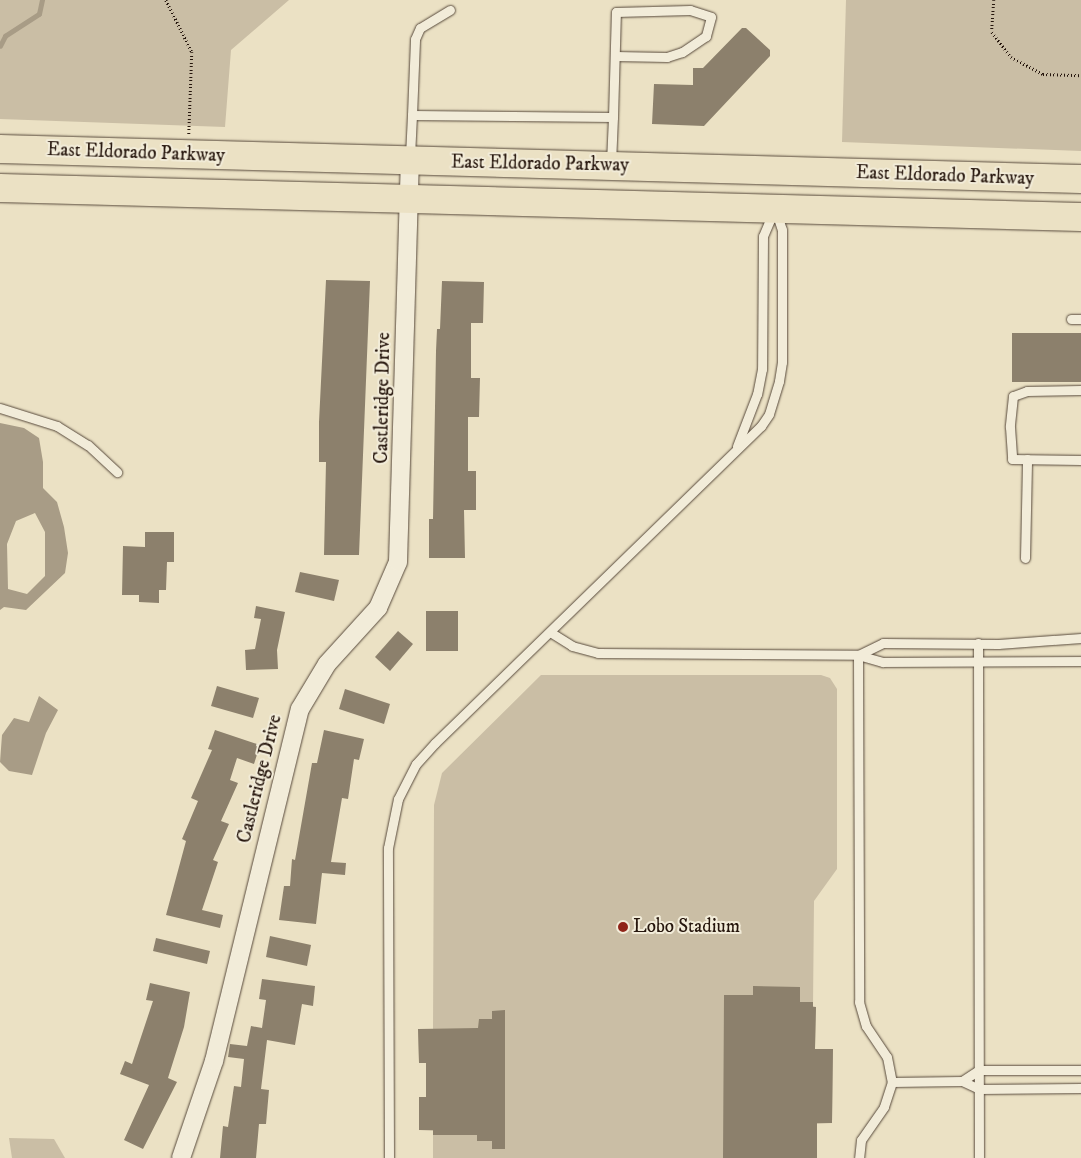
<!DOCTYPE html>
<html>
<head>
<meta charset="utf-8">
<style>
  body { margin:0 }
  #map { position:relative; width:1081px; height:1158px; overflow:hidden; background:#ebe1c4; font-family:"IM FELL DW Pica",serif }
  div>[style] { position:absolute }
  [style*='--x'] { left:calc(var(--x)*1px); top:calc(var(--y)*1px); width:calc(var(--w)*1px); rotate:calc(var(--a)*1deg) }
  .green>* { inset:0; background:#cabea5 }
  .water>* { inset:0; background:#a89c86 }
  .stream>* { height:4.5px; margin:-2.25px; padding:0 2.25px; transform-origin:2.25px; border-radius:2.25px; background:#a89c86 }
  .building>* { inset:0; background:#8c806c }
  .path>* { height:2.5px; margin-top:-1.25px; transform-origin:0; background:repeating-linear-gradient(90deg,#26160d 0 1px,transparent 0 3.5px) }
  .roads { filter:drop-shadow(0 0 1px #57493b) drop-shadow(0 0 1px #57493b) }
  .service>* { height:9px; margin:-4.5px; padding:0 4.5px; transform-origin:4.5px; border-radius:4.5px; background:#f2ecd9 }
  .minor>* { height:18px; margin:-9px; padding:0 9px; transform-origin:9px; border-radius:9px; background:#f2ecd9 }
  .primary>* { height:28px; margin:-14px; padding:0 14px; transform-origin:14px; border-radius:14px; background:#ebe1c4 }
  .dots>* { width:14px; height:14px; translate:-50% -50%; box-sizing:border-box; border:2px solid #f2ecd9; border-radius:50% }
  span { translate:-50% -50%; white-space:nowrap; text-align:center; line-height:1.15; -webkit-text-stroke:4px #f2ecd9; paint-order:stroke }
  .street-label { font-size:19px; color:#26160d }
  .poi-label { font-size:19px; color:#26160d }
  .left { translate:0 -50%; text-align:left }
</style>
</head>
<body>
<div id="map">
  <div class="green">
    <div style="clip-path:polygon(0 0,289px 0,231px 50px,225px 127px,0 119px)"></div>
    <div style="clip-path:polygon(846px 0,1081px 0,1081px 151px,842px 142px)"></div>
    <div style="clip-path:polygon(541px 675px,821px 675px,830px 678px,837px 689px,837px 869px,814px 901px,813px 1006px,816px 1007px,815px 1049px,833px 1049px,832px 1123px,817px 1124px,817px 1158px,433px 1158px,433px 1131px,419px 1130px,419px 1097px,433px 1097px,433px 1087px,426px 1087px,426px 1073px,433px 1073px,433px 1063px,419px 1063px,418px 1029px,433px 1029px,434px 805px,442px 773px)"></div>
    <div style="clip-path:polygon(9px 1138px,54px 1139px,65px 1158px,12px 1158px)"></div>
  </div>
  <div class="water">
    <div style="clip-path:polygon(evenodd,0 423px,24px 428px,39px 438px,43px 462px,43px 488px,57px 502px,64px 527px,68px 553px,65px 573px,26px 610px,4px 607px,0 610px,0 423px,35px 513px,45px 532px,45px 576px,27px 594px,8px 589px,7px 544px,16px 521px,35px 513px)"></div>
    <div style="clip-path:polygon(39px 696px,58px 710px,46px 733px,32px 775px,9px 771px,0 762px,2px 735px,14px 718px,29px 722px)"></div>
  </div>
  <div class="stream">
    <div style="--x:0;--y:46;--w:11;--a:-63"></div>
    <div style="--x:5;--y:36;--w:40;--a:-32.9"></div>
    <div style="--x:39;--y:14;--w:14;--a:-78"></div>
  </div>
  <div class="building">
    <div style="clip-path:polygon(742px 28px,746px 28px,770px 50px,770px 56px,704px 126px,652px 124px,654px 84px,693px 85px,693px 68px,703px 68px)"></div>
    <div style="clip-path:polygon(326px 280px,370px 281px,359px 555px,324px 555px,326px 462px,319px 462px,319px 422px)"></div>
    <div style="clip-path:polygon(442px 281px,484px 282px,483px 323px,471px 323px,471px 378px,480px 378px,479px 417px,468px 417px,468px 471px,476px 471px,476px 510px,464px 510px,465px 558px,429px 558px,429px 519px,433px 519px,436px 351px,437px 329px,440px 329px)"></div>
    <div style="clip-path:polygon(1012px 333px,1081px 333px,1081px 382px,1012px 382px)"></div>
    <div style="clip-path:polygon(145px 532px,174px 532px,174px 562px,167px 562px,166px 590px,159px 590px,159px 603px,139px 602px,139px 595px,122px 595px,123px 546px,145px 547px)"></div>
    <div style="clip-path:polygon(300px 572px,339px 580px,334px 601px,295px 592px)"></div>
    <div style="clip-path:polygon(256px 606px,285px 612px,277px 650px,278px 669px,246px 670px,245px 650px,255px 649px,261px 619px,254px 618px)"></div>
    <div style="clip-path:polygon(426px 611px,458px 611px,458px 651px,426px 651px)"></div>
    <div style="clip-path:polygon(398px 631px,413px 644px,390px 671px,375px 657px)"></div>
    <div style="clip-path:polygon(217px 686px,259px 698px,253px 718px,211px 706px)"></div>
    <div style="clip-path:polygon(345px 689px,390px 704px,384px 724px,339px 709px)"></div>
    <div style="clip-path:polygon(215px 730px,260px 745px,254px 764px,237px 758px,230px 780px,238px 783px,221px 821px,229px 824px,213px 860px,218px 862px,202px 910px,223px 915px,220px 928px,166px 915px,186px 841px,182px 839px,198px 801px,191px 798px,212px 750px,208px 749px)"></div>
    <div style="clip-path:polygon(324px 730px,364px 739px,359px 760px,354px 759px,348px 799px,342px 798px,331px 862px,346px 863px,345px 875px,322px 873px,316px 924px,279px 920px,284px 886px,290px 886px,292px 859px,295px 860px,312px 763px,317px 763px)"></div>
    <div style="clip-path:polygon(270px 936px,311px 945px,307px 966px,266px 957px)"></div>
    <div style="clip-path:polygon(156px 938px,210px 951px,207px 964px,153px 951px)"></div>
    <div style="clip-path:polygon(262px 979px,315px 986px,313px 1006px,302px 1004px,295px 1045px,267px 1040px,261px 1089px,269px 1090px,266px 1124px,259px 1124px,256px 1158px,220px 1158px,223px 1126px,228px 1127px,234px 1086px,241px 1087px,244px 1059px,228px 1057px,230px 1044px,247px 1046px,251px 1026px,262px 1028px,266px 1000px,259px 999px)"></div>
    <div style="clip-path:polygon(150px 983px,190px 992px,184px 1027px,168px 1078px,177px 1082px,143px 1149px,124px 1140px,149px 1085px,120px 1074px,125px 1061px,132px 1064px,153px 1001px,146px 1000px)"></div>
    <div style="clip-path:polygon(753px 986px,800px 987px,800px 1002px,813px 1002px,813px 1007px,816px 1007px,815px 1049px,833px 1049px,832px 1123px,817px 1123px,817px 1158px,723px 1158px,724px 995px,753px 995px)"></div>
    <div style="clip-path:polygon(505px 1010px,505px 1149px,492px 1149px,492px 1141px,477px 1141px,477px 1135px,433px 1135px,433px 1130px,419px 1130px,419px 1097px,426px 1097px,426px 1063px,419px 1063px,418px 1029px,478px 1028px,479px 1019px,492px 1019px,492px 1011px)"></div>
  </div>
  <div class="path">
    <div style="--x:166;--y:0;--w:58;--a:63.4"></div>
    <div style="--x:192;--y:52;--w:83;--a:92.1"></div>
    <div style="--x:994;--y:0;--w:32;--a:94"></div>
    <div style="--x:992;--y:32;--w:31;--a:53"></div>
    <div style="--x:1011;--y:57;--w:36;--a:28"></div>
    <div style="--x:1043;--y:74;--w:38;--a:2"></div>
  </div>
  <div class="roads">
    <div class="service">
      <div style="--x:412;--y:115;--w:76;--a:-87.7"></div>
      <div style="--x:415;--y:39;--w:12;--a:-66"></div>
      <div style="--x:420;--y:28;--w:35;--a:-31"></div>
      <div style="--x:613;--y:117;--w:105;--a:-88.4"></div>
      <div style="--x:616;--y:12;--w:74;--a:-1.5"></div>
      <div style="--x:690;--y:10;--w:22;--a:18"></div>
      <div style="--x:711;--y:17;--w:20;--a:105"></div>
      <div style="--x:706;--y:36;--w:29;--a:146"></div>
      <div style="--x:682;--y:52;--w:16;--a:162"></div>
      <div style="--x:667;--y:57;--w:52;--a:-178.9"></div>
      <div style="--x:410;--y:156;--w:41;--a:-87.2"></div>
      <div style="--x:412;--y:115;--w:201;--a:0.6"></div>
      <div style="--x:613;--y:117;--w:46;--a:92.5"></div>
      <div style="--x:1071;--y:319;--w:10;--a:0"></div>
      <div style="--x:1081;--y:390;--w:54;--a:178.9"></div>
      <div style="--x:1027;--y:391;--w:15;--a:160"></div>
      <div style="--x:1013;--y:396;--w:31;--a:96"></div>
      <div style="--x:1010;--y:427;--w:32;--a:86"></div>
      <div style="--x:1012;--y:459;--w:69;--a:0.8"></div>
      <div style="--x:0;--y:408;--w:60;--a:17.5"></div>
      <div style="--x:57;--y:426;--w:36;--a:32"></div>
      <div style="--x:88;--y:445;--w:40;--a:43"></div>
      <div style="--x:1025;--y:558;--w:99;--a:-88.8"></div>
      <div style="--x:550;--y:632;--w:26;--a:32"></div>
      <div style="--x:572;--y:646;--w:27;--a:15"></div>
      <div style="--x:598;--y:653;--w:260;--a:0.4"></div>
      <div style="--x:858;--y:655;--w:347;--a:89.8"></div>
      <div style="--x:859;--y:1002;--w:25;--a:74"></div>
      <div style="--x:866;--y:1026;--w:37;--a:56"></div>
      <div style="--x:887;--y:1057;--w:25;--a:79"></div>
      <div style="--x:892;--y:1082;--w:26;--a:108"></div>
      <div style="--x:884;--y:1107;--w:40;--a:124.9"></div>
      <div style="--x:861;--y:1140;--w:18;--a:96"></div>
      <div style="--x:1081;--y:638;--w:83;--a:175.9"></div>
      <div style="--x:998;--y:644;--w:115;--a:-179.5"></div>
      <div style="--x:883;--y:643;--w:28;--a:154"></div>
      <div style="--x:858;--y:655;--w:26;--a:16"></div>
      <div style="--x:883;--y:662;--w:198;--a:-0.3"></div>
      <div style="--x:978;--y:643;--w:515;--a:89.89"></div>
      <div style="--x:962;--y:1081;--w:20;--a:-33"></div>
      <div style="--x:979;--y:1070;--w:102;--a:0"></div>
      <div style="--x:892;--y:1082;--w:70;--a:-0.8"></div>
      <div style="--x:962;--y:1081;--w:19;--a:25"></div>
      <div style="--x:979;--y:1089;--w:102;--a:-0.6"></div>
      <div style="--x:389;--y:1158;--w:310;--a:-90.2"></div>
      <div style="--x:388;--y:848;--w:50;--a:-78.5"></div>
      <div style="--x:398;--y:799;--w:39;--a:-63"></div>
      <div style="--x:416;--y:764;--w:28;--a:-48"></div>
      <div style="--x:435;--y:743;--w:455;--a:-44.2"></div>
      <div style="--x:761;--y:426;--w:14;--a:-56"></div>
      <div style="--x:769;--y:414;--w:34;--a:-73"></div>
      <div style="--x:779;--y:381;--w:19;--a:-81"></div>
      <div style="--x:782;--y:362;--w:132;--a:-90"></div>
      <div style="--x:782;--y:230;--w:23;--a:-108"></div>
      <div style="--x:775;--y:208;--w:30;--a:113"></div>
      <div style="--x:763;--y:236;--w:133;--a:90.4"></div>
      <div style="--x:762;--y:369;--w:25;--a:101"></div>
      <div style="--x:757;--y:394;--w:56;--a:111"></div>
    </div>
    <div class="minor">
      <div style="--x:181;--y:1158;--w:102;--a:-71.2"></div>
      <div style="--x:214;--y:1061;--w:362;--a:-76.3"></div>
      <div style="--x:300;--y:709;--w:52;--a:-59"></div>
      <div style="--x:327;--y:664;--w:76;--a:-47.7"></div>
      <div style="--x:378;--y:608;--w:50;--a:-66.5"></div>
      <div style="--x:398;--y:562;--w:401;--a:-88.3"></div>
    </div>
    <div class="primary">
      <div style="--x:0;--y:149;--w:1081;--a:1.59"></div>
      <div style="--x:0;--y:188;--w:1081;--a:1.54"></div>
    </div>
  </div>
  <div class="dots">
    <div style="left:623px;top:927px;background:#8f2418"></div>
  </div>
  <div class="street-label">
    <span style="left:136px;top:153px;rotate:2deg">East Eldorado Parkway</span>
    <span style="left:540px;top:164px;rotate:1deg">East Eldorado Parkway</span>
    <span style="left:945px;top:176px;rotate:2deg">East Eldorado Parkway</span>
    <span style="left:383px;top:398px;rotate:-89deg">Castleridge Drive</span>
    <span style="left:260px;top:779px;rotate:-76deg">Castleridge Drive</span>
  </div>
  <div class="poi-label">
    <span class="left" style="left:633px;top:927px">Lobo Stadium</span>
  </div>
</div>
</body>
</html>
